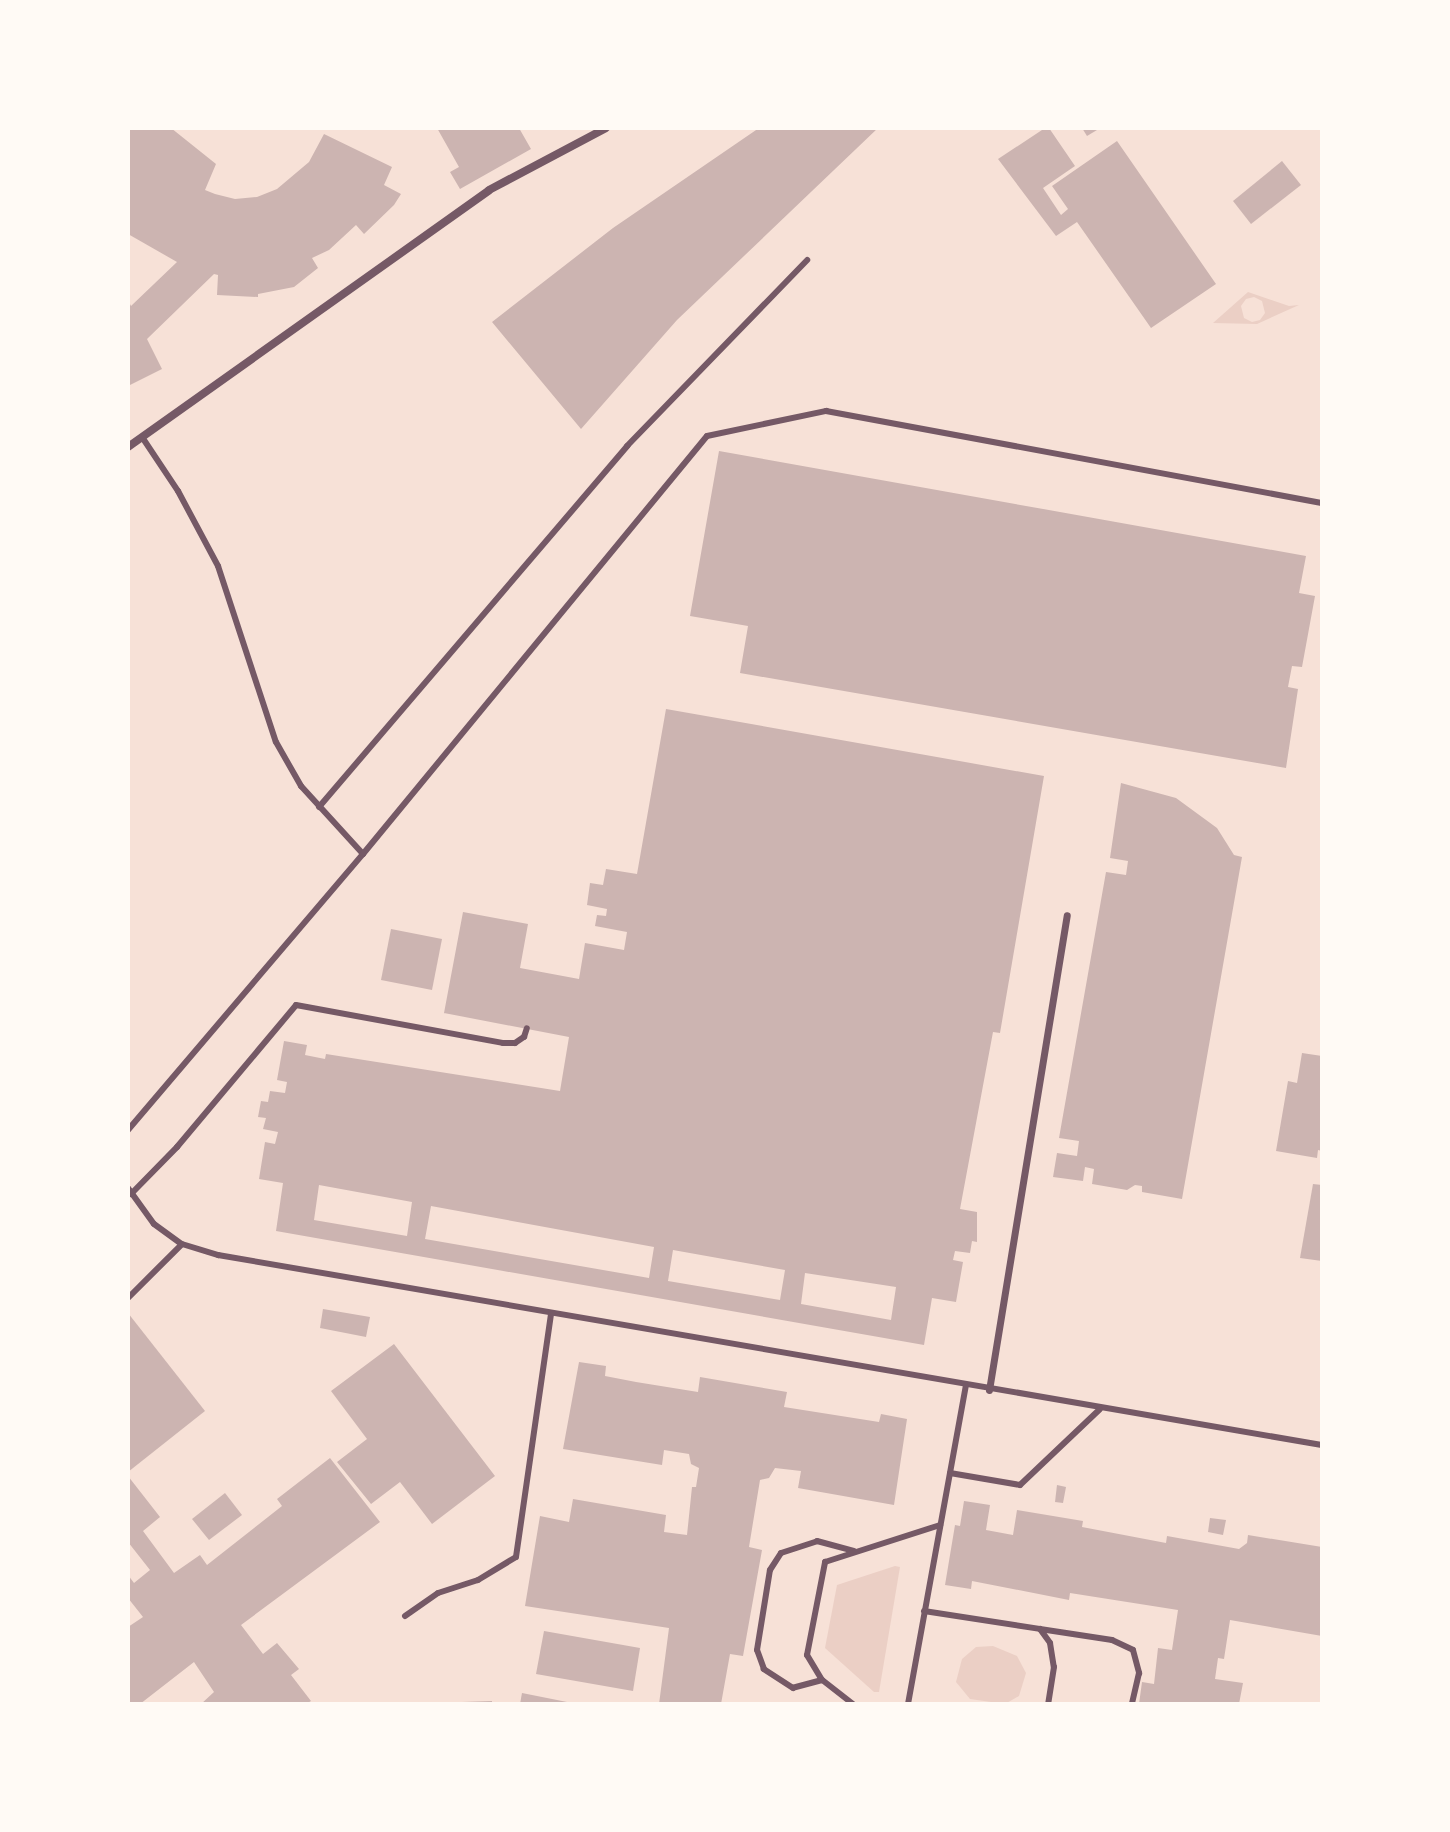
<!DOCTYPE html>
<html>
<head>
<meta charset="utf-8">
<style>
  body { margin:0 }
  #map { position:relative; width:1450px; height:1832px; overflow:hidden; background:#f7e1d7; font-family:Mulish,sans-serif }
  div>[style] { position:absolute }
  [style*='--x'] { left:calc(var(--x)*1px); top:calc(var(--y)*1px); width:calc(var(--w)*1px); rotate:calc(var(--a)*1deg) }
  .green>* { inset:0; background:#ebcfc5 }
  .building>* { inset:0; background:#ccb4b1 }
  .service>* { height:6px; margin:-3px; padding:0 3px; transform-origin:3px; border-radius:3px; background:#755966 }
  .pedestrian>* { height:7px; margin:-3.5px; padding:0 3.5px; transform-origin:3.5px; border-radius:3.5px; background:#755966 }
  .minor>* { height:8px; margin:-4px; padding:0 4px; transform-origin:4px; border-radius:4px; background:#755966 }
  span { translate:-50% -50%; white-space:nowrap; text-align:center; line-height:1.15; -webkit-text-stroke:6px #fffaf5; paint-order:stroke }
  .frame { position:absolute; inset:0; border:130px solid #fffaf5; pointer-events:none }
</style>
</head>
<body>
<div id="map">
  <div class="green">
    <div style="clip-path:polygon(evenodd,1248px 292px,1289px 306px,1299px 305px,1257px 324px,1213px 323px,1248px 292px,1254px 297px,1262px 301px,1265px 313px,1260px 320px,1252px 322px,1244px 318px,1241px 306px,1246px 299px,1254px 297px)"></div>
    <div style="clip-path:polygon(895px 1566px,900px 1567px,879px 1692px,874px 1692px,825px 1648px,837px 1585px)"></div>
    <div style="clip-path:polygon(993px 1646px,1017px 1656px,1026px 1673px,1019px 1696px,1005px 1704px,970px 1699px,956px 1682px,962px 1659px,976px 1647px)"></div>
  </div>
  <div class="building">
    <div style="clip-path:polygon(128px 128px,171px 128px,216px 164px,205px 190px,215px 194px,235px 199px,257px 197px,277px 189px,309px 162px,324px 134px,392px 167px,384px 185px,401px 194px,394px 205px,364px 234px,356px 225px,329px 250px,312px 258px,318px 268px,294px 287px,258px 294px,258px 297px,217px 295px,218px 275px,214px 274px,147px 339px,162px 369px,128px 386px,128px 300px,131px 306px,177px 262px,128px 234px)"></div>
    <div style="clip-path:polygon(437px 128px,519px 128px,531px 149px,460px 189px,450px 172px,459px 167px)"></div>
    <div style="clip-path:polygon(759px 128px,878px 128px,677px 320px,581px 429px,492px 322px,613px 228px)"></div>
    <div style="clip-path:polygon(1045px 128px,1049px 128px,1075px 166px,1043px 188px,1061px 215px,1068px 209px,1052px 186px,1117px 141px,1216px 284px,1151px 328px,1077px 222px,1056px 236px,998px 159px)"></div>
    <div style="clip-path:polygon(1082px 128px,1096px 128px,1097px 130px,1087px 136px)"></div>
    <div style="clip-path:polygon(1282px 161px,1301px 185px,1251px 224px,1233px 201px)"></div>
    <div style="clip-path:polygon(719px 451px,1306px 556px,1299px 593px,1315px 596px,1302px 667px,1292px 666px,1288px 687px,1298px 689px,1286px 768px,740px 673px,748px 626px,690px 616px)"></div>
    <div style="clip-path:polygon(evenodd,666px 709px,1044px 776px,1000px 1033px,993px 1032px,960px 1209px,977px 1212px,977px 1242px,972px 1241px,970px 1253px,955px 1251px,953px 1260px,963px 1262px,956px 1302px,932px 1298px,924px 1345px,276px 1231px,283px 1183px,259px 1179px,265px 1142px,275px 1144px,278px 1132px,263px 1129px,266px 1118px,258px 1117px,261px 1101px,268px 1102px,270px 1091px,285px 1093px,287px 1082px,277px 1080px,284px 1041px,307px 1045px,305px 1055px,325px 1059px,326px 1054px,560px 1091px,569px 1037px,444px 1013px,463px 912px,528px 924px,520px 968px,579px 979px,585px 943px,624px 950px,627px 932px,595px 926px,597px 915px,606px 916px,607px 909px,587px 905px,590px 883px,603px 885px,606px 869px,637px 874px,666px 709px,319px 1185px,412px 1202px,407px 1236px,314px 1220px,319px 1185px,666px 709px,431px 1206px,654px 1247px,649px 1278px,425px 1239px,431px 1206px,666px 709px,673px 1250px,785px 1270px,780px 1300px,668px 1281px,673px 1250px,666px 709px,805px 1273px,896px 1287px,891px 1320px,801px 1304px,805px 1273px)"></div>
    <div style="clip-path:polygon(1121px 783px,1176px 798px,1217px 828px,1234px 855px,1242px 857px,1182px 1199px,1142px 1192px,1142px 1186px,1135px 1185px,1127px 1190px,1092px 1184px,1094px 1169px,1085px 1167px,1083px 1181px,1053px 1177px,1057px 1153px,1077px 1156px,1079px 1141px,1059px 1138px,1106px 872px,1126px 875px,1128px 861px,1110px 858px)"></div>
    <div style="clip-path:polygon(391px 929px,442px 939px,432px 990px,381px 980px)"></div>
    <div style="clip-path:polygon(1302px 1053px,1322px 1056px,1322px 1151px,1318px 1150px,1317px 1158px,1276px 1151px,1288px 1081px,1297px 1083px)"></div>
    <div style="clip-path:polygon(1313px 1184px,1322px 1185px,1322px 1261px,1300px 1258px)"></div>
    <div style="clip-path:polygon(323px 1309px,370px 1317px,366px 1337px,320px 1328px)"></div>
    <div style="clip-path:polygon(128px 1313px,205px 1411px,128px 1472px)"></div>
    <div style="clip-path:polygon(394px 1344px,495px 1476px,432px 1524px,400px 1482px,371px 1504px,337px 1462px,367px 1439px,331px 1391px)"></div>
    <div style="clip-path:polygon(579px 1362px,606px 1366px,605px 1376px,636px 1382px,698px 1392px,700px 1377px,787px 1392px,784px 1407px,879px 1422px,881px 1414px,907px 1419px,894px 1505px,798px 1488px,801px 1471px,775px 1468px,769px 1478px,760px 1480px,749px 1547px,762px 1550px,743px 1656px,730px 1654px,721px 1704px,659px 1704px,669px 1628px,525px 1606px,540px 1516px,569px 1522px,573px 1499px,666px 1515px,664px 1532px,687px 1535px,692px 1487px,696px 1487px,699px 1468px,691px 1464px,689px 1454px,664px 1450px,662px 1465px,563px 1449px)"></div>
    <div style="clip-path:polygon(330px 1458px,380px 1522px,241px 1625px,263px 1654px,277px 1643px,299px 1669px,291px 1675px,311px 1701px,306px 1704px,201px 1704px,214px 1692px,194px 1662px,140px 1704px,128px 1704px,128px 1627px,143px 1617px,128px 1598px,128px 1575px,134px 1583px,150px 1570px,128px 1542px,128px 1476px,160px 1517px,143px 1531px,174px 1573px,200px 1555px,207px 1565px,282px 1506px,277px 1499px)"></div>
    <div style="clip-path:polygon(1057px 1485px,1066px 1487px,1063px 1503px,1055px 1502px)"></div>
    <div style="clip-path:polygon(225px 1493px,242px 1515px,209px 1540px,192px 1519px)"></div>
    <div style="clip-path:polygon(964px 1501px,990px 1505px,986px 1530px,1013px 1535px,1017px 1510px,1083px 1521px,1082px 1527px,1166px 1543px,1167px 1536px,1239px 1549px,1247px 1543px,1248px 1535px,1322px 1547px,1322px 1636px,1230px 1620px,1224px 1659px,1218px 1658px,1215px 1679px,1243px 1683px,1239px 1704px,1139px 1704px,1142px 1682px,1154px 1684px,1158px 1648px,1172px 1650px,1178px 1610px,1070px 1593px,1069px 1600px,972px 1581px,971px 1589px,945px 1585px,955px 1525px,960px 1526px)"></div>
    <div style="clip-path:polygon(1210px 1518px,1226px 1520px,1223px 1535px,1208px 1532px)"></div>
    <div style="clip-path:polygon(544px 1631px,640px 1648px,633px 1691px,536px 1674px)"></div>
    <div style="clip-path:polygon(522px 1693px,572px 1703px,572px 1704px,520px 1704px)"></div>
    <div style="clip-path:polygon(492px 1701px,492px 1704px,462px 1704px,462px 1702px)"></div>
  </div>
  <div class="service">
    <div style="--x:142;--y:437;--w:65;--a:56.3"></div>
    <div style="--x:178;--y:491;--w:85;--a:61.9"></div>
    <div style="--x:218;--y:566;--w:185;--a:71.8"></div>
    <div style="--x:276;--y:742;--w:51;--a:60.4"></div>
    <div style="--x:301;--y:786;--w:92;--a:47.6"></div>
    <div style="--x:319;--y:807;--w:475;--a:-49.5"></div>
    <div style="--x:627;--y:446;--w:259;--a:-45.9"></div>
    <div style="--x:128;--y:1130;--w:362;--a:-49.6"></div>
    <div style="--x:363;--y:854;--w:541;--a:-50.55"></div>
    <div style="--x:707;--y:436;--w:122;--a:-11.9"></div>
    <div style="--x:826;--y:411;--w:504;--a:10.51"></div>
    <div style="--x:128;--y:1188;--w:44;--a:54.2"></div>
    <div style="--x:154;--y:1224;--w:34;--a:36"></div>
    <div style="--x:182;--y:1244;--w:38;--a:17"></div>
    <div style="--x:218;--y:1255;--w:1120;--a:9.77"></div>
    <div style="--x:131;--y:1194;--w:66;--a:-45.6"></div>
    <div style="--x:177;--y:1147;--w:185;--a:-50"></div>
    <div style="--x:296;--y:1005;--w:210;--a:10.4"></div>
    <div style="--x:503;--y:1043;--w:12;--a:0"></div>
    <div style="--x:515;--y:1043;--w:11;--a:-34"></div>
    <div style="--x:524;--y:1037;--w:9;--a:-72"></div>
    <div style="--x:128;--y:1298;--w:76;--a:-45"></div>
    <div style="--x:950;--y:1473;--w:71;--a:9.7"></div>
    <div style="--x:1020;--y:1485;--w:110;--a:-43.5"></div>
    <div style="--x:924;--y:1611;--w:117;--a:8.8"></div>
    <div style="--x:1040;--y:1629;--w:17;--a:54"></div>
    <div style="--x:1050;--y:1643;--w:24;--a:81"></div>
    <div style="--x:1054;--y:1667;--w:37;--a:99"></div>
    <div style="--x:405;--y:1616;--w:40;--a:-34.9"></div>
    <div style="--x:438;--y:1593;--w:42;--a:-18"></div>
    <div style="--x:478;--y:1580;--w:44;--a:-31.2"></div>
    <div style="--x:516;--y:1557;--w:246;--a:-81.8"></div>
    <div style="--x:1040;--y:1629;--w:73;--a:8.7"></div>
    <div style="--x:1112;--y:1640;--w:23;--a:25"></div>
    <div style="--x:1133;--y:1650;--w:24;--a:75"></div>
    <div style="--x:1139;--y:1673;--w:32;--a:103"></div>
    <div style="--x:822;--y:1680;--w:30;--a:165"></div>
    <div style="--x:793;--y:1688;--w:35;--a:-147"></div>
    <div style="--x:764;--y:1669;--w:20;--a:-110"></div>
    <div style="--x:757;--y:1650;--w:81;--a:-80.8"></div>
    <div style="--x:770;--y:1570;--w:20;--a:-57"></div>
    <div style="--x:781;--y:1553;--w:38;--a:-18"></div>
    <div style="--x:817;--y:1541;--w:38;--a:15"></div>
    <div style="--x:853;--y:1704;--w:39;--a:-142"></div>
    <div style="--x:822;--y:1680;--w:29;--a:-121"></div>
    <div style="--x:807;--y:1655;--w:95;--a:-79"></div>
    <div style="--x:825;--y:1562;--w:121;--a:-17.8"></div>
    <div style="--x:908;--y:1704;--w:323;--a:-79.7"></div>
  </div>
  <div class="pedestrian">
    <div style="--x:989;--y:1390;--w:481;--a:-80.7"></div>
  </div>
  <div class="minor">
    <div style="--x:128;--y:447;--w:443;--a:-35.4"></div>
    <div style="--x:489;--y:190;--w:132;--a:-27.9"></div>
  </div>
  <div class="frame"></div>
</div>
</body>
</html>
